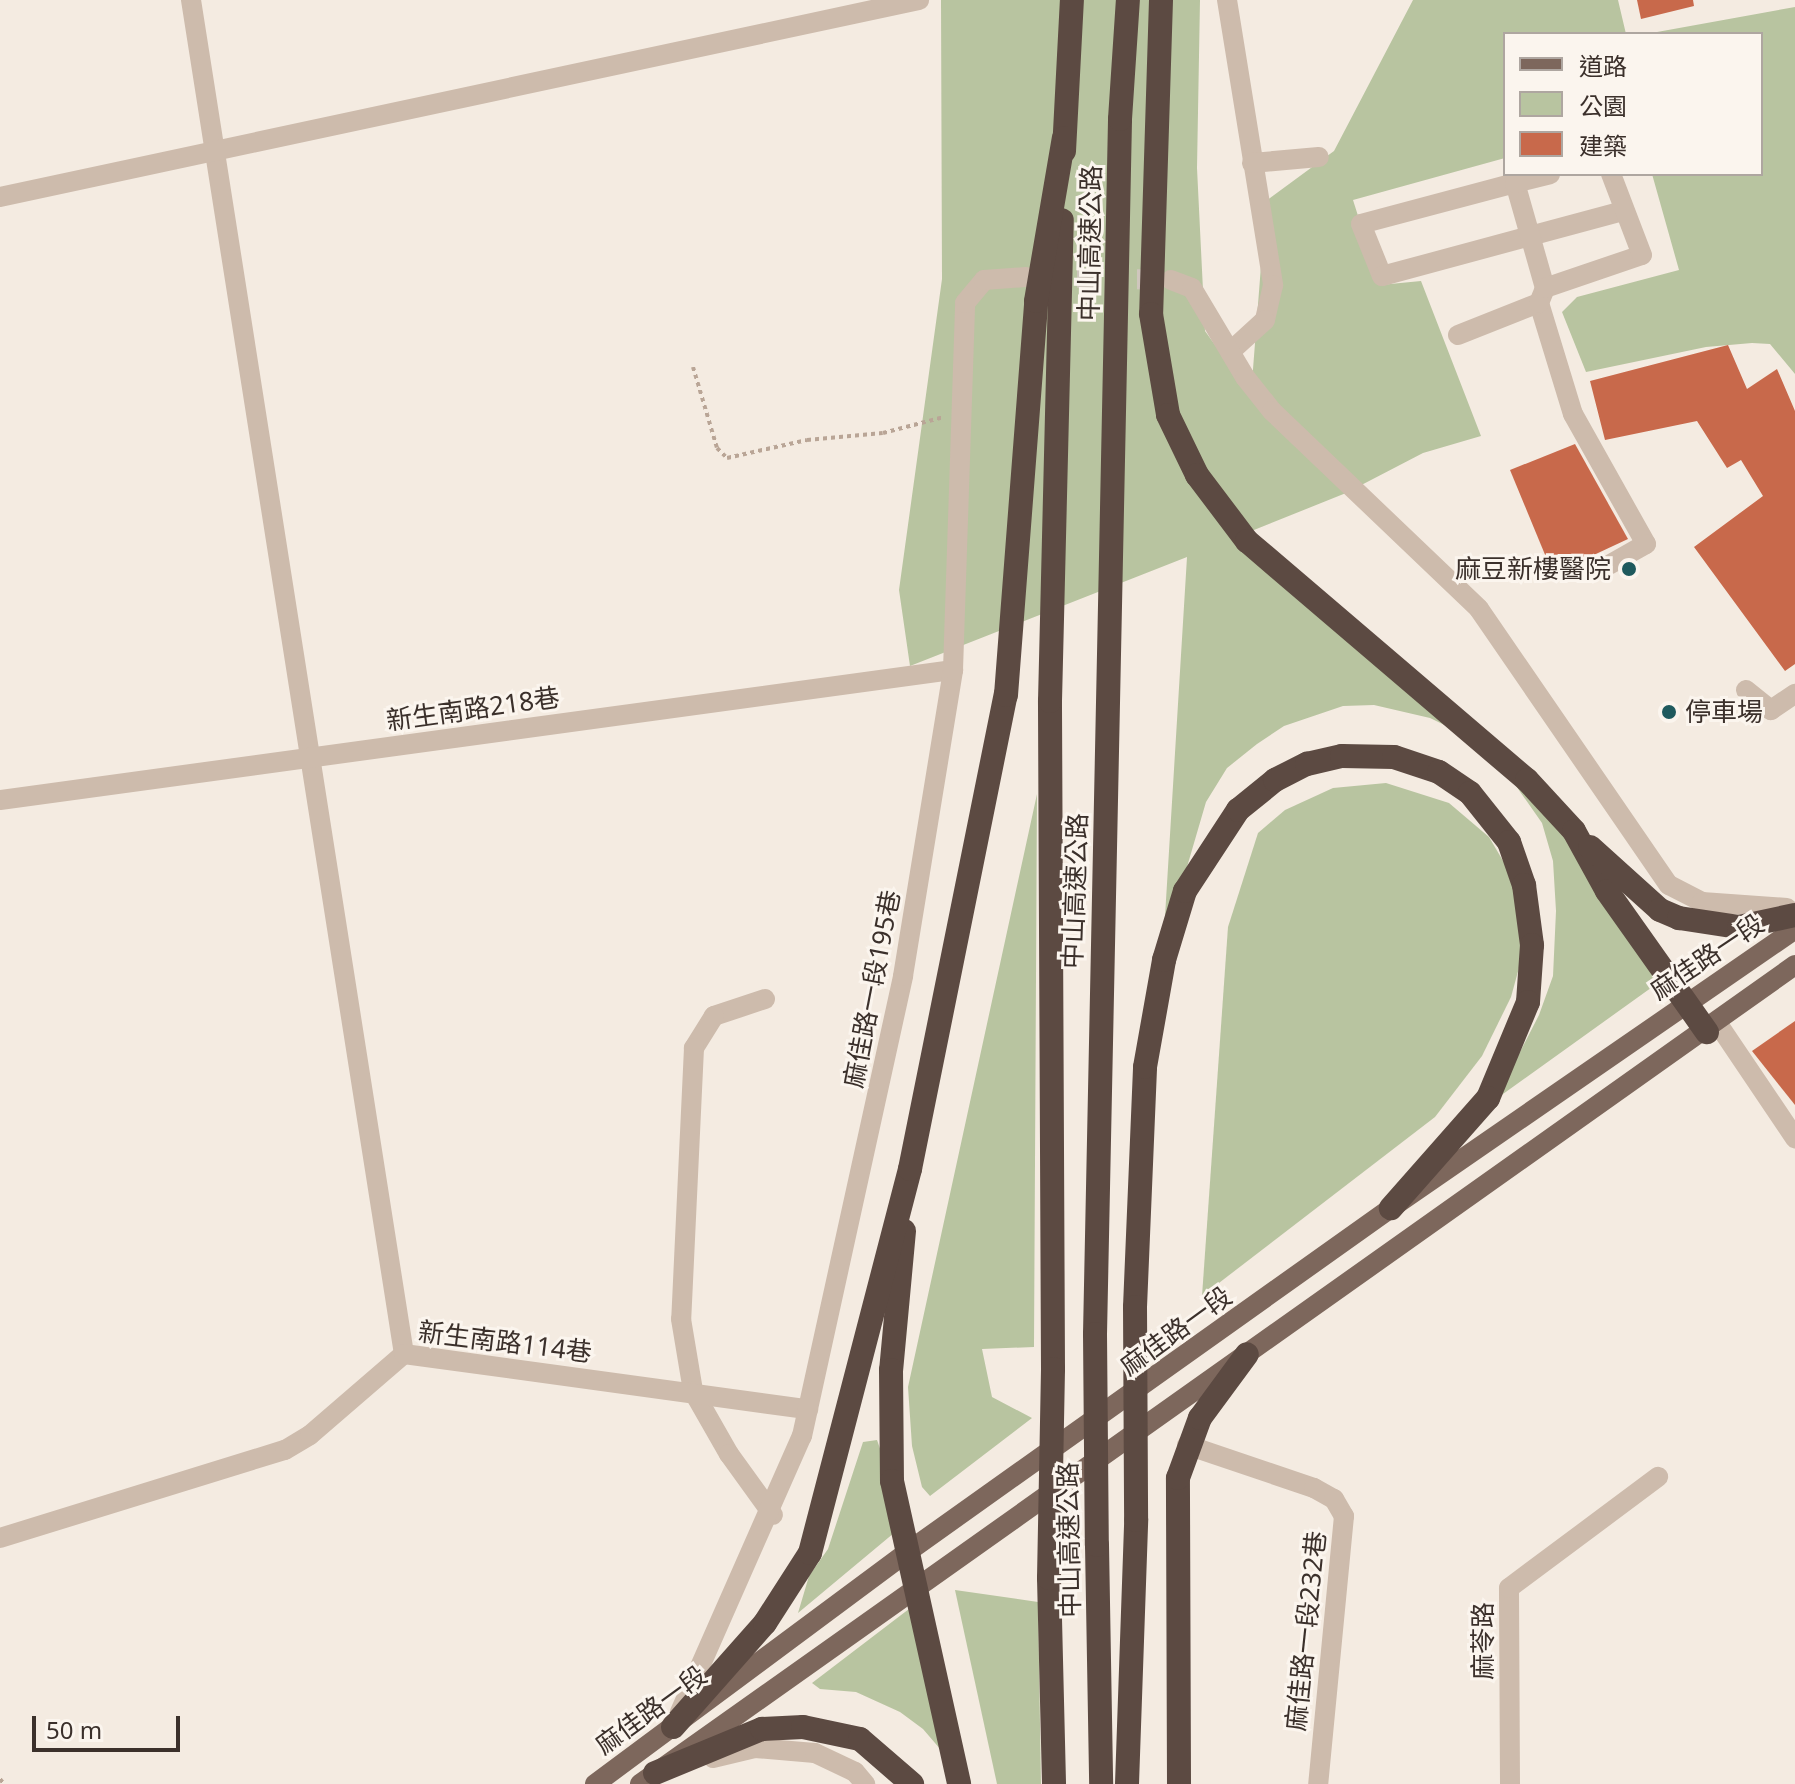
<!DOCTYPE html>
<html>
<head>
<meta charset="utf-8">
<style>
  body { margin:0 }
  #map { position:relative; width:1795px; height:1784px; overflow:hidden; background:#f4ebe1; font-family:"Noto Sans","Noto Sans TC",sans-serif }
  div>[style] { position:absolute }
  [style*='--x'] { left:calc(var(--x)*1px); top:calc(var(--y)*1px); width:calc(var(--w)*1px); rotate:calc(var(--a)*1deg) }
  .green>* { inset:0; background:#b8c4a0 }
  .building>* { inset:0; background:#c8694b }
  .minor-tunnel>* { height:20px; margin-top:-10px; transform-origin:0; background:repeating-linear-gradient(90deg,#cfc6bd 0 20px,transparent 0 30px) }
  .path>* { height:4px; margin-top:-2px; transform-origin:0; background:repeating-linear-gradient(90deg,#b9a596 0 4px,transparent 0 8px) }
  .minor>* { height:20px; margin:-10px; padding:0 10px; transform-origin:10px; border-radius:10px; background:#cdbbac }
  .major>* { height:20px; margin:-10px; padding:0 10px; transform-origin:10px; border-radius:10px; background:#7d675c }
  .highway>* { height:24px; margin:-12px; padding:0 12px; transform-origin:12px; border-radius:12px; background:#5c4a42 }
  .highway-bridge>* { height:24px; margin:-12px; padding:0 12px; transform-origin:12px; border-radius:12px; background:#5c4a42 }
  .dots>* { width:22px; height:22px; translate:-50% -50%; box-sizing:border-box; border:4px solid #fbf5ee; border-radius:50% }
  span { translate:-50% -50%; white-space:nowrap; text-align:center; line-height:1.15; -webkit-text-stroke:6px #fbf5ee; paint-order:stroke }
  .street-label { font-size:26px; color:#3b302b }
  .poi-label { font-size:26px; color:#3b302b }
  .right { translate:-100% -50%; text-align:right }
  .left { translate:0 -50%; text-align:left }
  .legend { position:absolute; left:1503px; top:32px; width:260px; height:144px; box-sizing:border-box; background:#fbf5ee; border:2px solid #aea6a0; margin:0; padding:10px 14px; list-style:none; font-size:24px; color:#3b302b }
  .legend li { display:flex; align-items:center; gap:16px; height:40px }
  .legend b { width:40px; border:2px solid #aea6a0 }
  .scale { position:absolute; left:32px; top:1716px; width:148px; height:36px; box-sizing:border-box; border:4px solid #3b302b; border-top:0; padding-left:10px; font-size:24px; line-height:28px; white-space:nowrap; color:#3b302b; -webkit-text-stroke:6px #fbf5ee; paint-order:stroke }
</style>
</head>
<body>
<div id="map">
  <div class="green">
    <div style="clip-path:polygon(941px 0,1200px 0,1197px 168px,1205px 331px,1251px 395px,1266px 201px,1334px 151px,1413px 0,1618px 0,1626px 34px,1505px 34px,1505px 158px,1353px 200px,1380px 285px,1421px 281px,1481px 436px,1423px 453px,1346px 493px,1244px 534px,1499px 745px,1669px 975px,1457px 1127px,1520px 1052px,1539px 1015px,1553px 976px,1556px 911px,1553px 861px,1542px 823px,1507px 773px,1463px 734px,1430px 718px,1374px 705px,1343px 706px,1284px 726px,1257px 744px,1227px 768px,1206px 802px,1163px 949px,1187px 557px,910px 666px,899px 590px,942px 279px)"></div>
    <div style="clip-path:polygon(1795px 7px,1795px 374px,1770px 344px,1752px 343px,1706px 347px,1586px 372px,1562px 312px,1577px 297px,1679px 270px,1652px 174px,1761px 174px,1761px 34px,1646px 34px)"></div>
    <div style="clip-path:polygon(1386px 783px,1449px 803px,1489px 837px,1516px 883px,1525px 946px,1511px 997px,1482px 1056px,1435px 1117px,1202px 1296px,1228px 927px,1258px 833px,1285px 810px,1333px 788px)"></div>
    <div style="clip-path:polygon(1037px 794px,1034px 1347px,982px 1349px,992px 1397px,1032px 1418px,930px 1496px,922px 1487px,912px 1446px,908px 1387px)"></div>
    <div style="clip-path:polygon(877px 1440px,906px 1523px,798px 1613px,809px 1576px,828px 1549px,863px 1442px)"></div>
    <div style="clip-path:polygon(955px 1590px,1038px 1602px,1041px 1784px,997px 1784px)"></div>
    <div style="clip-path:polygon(926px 1596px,965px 1778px,923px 1729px,900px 1712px,856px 1692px,820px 1689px,812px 1683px)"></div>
  </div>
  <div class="building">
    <div style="clip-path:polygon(1637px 0,1693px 0,1694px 6px,1641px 19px)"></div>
    <div style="clip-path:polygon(1728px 345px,1747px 389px,1777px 369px,1795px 411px,1795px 664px,1785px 671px,1694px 547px,1763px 496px,1741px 460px,1727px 468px,1697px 421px,1605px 440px,1590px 381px)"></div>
    <div style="clip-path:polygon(1575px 444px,1628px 539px,1553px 574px,1510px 470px)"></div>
    <div style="clip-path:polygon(1795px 1021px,1795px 1105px,1752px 1051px)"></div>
  </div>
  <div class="minor-tunnel">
    <div style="--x:1047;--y:277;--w:120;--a:1.4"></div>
  </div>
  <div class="path">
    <div style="--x:693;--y:367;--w:84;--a:73.5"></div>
    <div style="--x:717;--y:448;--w:14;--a:45"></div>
    <div style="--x:727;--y:458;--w:82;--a:-12.7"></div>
    <div style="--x:807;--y:440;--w:76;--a:-5.3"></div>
    <div style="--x:883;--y:433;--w:63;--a:-14.7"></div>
    <div style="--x:0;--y:1779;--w:6;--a:51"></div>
  </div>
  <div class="minor">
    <div style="--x:191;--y:0;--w:1371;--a:81.06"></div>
    <div style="--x:1227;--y:0;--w:289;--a:80.8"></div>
    <div style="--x:1273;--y:285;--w:36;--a:103"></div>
    <div style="--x:1265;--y:320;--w:47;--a:137.6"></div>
    <div style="--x:1252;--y:163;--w:67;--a:-5.1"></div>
    <div style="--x:1515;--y:183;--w:159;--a:165.1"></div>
    <div style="--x:1361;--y:224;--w:56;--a:68"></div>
    <div style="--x:1382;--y:276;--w:250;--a:-15.1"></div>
    <div style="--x:0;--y:197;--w:940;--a:-12.1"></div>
    <div style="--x:1171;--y:280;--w:22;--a:21"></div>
    <div style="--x:1192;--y:288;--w:104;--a:59.2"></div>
    <div style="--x:1245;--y:377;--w:43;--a:51.5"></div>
    <div style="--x:1272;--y:411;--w:286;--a:43.7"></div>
    <div style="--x:1479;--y:609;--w:335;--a:55.5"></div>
    <div style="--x:1669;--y:885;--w:37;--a:27"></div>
    <div style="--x:1702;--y:902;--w:85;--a:4"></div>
    <div style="--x:1545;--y:288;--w:109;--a:-105.9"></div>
    <div style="--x:1515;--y:183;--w:36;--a:-14"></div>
    <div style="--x:1539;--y:303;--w:116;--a:73"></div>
    <div style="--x:1573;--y:414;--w:149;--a:60.7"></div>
    <div style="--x:1646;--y:544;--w:45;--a:150.6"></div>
    <div style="--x:1458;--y:335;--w:87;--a:-21.6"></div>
    <div style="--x:1539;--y:303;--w:16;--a:-68"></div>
    <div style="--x:1545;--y:288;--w:102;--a:-18.8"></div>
    <div style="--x:1642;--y:255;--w:87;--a:-110.9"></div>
    <div style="--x:1746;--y:690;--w:32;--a:39"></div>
    <div style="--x:1771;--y:710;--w:29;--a:-34"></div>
    <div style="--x:0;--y:800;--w:962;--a:-7.77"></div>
    <div style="--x:765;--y:999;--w:54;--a:161.6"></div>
    <div style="--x:714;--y:1016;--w:38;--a:122"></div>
    <div style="--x:694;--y:1048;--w:271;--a:92.7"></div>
    <div style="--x:681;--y:1319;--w:73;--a:80.5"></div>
    <div style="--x:693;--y:1391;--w:73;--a:60.3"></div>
    <div style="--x:729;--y:1454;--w:75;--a:54.2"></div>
    <div style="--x:1718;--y:1024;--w:138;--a:56"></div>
    <div style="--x:1187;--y:1445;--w:134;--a:18.7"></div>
    <div style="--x:1314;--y:1488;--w:23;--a:29"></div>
    <div style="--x:1334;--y:1499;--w:20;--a:60"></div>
    <div style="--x:1344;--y:1516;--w:269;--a:95.5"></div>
    <div style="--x:0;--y:1538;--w:298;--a:-17.2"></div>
    <div style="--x:285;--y:1450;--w:29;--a:-31"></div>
    <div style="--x:310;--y:1435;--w:124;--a:-40.8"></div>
    <div style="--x:404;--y:1354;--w:408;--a:7.8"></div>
    <div style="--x:680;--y:1712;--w:302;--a:-66.2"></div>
    <div style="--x:802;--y:1436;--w:471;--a:-77.6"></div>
    <div style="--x:903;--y:976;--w:310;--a:-80.7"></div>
    <div style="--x:953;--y:670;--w:367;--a:-88.1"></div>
    <div style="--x:965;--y:303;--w:30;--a:-50"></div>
    <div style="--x:984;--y:280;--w:42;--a:-4.1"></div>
    <div style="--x:713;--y:1758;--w:43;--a:-13.4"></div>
    <div style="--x:755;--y:1748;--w:60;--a:4.8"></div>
    <div style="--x:815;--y:1753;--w:44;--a:25.4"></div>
    <div style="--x:855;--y:1772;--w:16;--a:50"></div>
    <div style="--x:1510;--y:1784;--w:196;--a:-90.3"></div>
    <div style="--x:1509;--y:1588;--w:186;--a:-36.7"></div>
  </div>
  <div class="major">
    <div style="--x:595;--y:1784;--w:387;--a:-36.6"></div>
    <div style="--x:906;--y:1553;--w:595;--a:-35.43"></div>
    <div style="--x:1391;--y:1208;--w:491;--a:-34.6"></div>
    <div style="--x:640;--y:1784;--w:1416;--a:-35.34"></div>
  </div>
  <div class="highway">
    <div style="--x:1161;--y:0;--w:314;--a:91.8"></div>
    <div style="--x:1151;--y:314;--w:102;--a:80.4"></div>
    <div style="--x:1168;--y:415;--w:67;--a:64.2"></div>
    <div style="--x:1197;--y:475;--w:83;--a:52.9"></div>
    <div style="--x:1247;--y:541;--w:368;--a:40.5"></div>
    <div style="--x:1527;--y:780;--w:69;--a:47.3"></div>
    <div style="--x:1574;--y:831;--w:68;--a:61.2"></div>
    <div style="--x:1607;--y:891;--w:173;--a:54.7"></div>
    <div style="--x:1064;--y:151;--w:151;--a:-87"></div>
    <div style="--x:1590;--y:847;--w:94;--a:42"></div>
    <div style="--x:1660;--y:910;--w:21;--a:23"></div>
    <div style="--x:1679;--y:918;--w:61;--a:8.5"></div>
    <div style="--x:1739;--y:927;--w:57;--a:-12.1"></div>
    <div style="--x:904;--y:1231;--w:140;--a:95.3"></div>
    <div style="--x:891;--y:1370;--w:111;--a:89.5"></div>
    <div style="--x:892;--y:1481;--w:310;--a:77.5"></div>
    <div style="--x:1135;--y:1307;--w:240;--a:-87.6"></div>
    <div style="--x:1145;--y:1067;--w:109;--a:-79.9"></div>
    <div style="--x:1164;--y:960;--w:72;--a:-73.1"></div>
    <div style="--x:1185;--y:891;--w:97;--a:-56.8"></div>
    <div style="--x:1238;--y:810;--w:48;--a:-39"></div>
    <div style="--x:1275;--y:780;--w:36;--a:-27"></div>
    <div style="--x:1307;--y:764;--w:36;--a:-13"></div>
    <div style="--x:1342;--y:756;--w:52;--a:1.1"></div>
    <div style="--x:1394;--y:757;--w:47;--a:18.4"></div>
    <div style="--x:1439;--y:772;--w:37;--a:34"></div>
    <div style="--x:1470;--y:793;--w:63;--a:51.5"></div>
    <div style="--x:1509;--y:842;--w:46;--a:70.8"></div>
    <div style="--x:1524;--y:885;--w:61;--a:82.4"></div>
    <div style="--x:1532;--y:945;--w:57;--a:94"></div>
    <div style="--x:1528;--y:1002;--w:104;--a:112.6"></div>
    <div style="--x:1488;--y:1098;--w:147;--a:131.4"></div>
    <div style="--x:1095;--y:1334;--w:1215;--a:-88.82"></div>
    <div style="--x:1120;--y:119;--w:119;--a:-86.2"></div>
    <div style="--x:1053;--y:1369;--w:668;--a:-90.26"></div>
    <div style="--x:1050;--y:701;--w:481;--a:-88.6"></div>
    <div style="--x:1097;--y:1545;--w:239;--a:89"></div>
    <div style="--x:1049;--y:1578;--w:206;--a:88.6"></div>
    <div style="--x:673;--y:1727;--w:139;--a:-48.5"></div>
    <div style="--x:765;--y:1623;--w:83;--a:-57.3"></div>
    <div style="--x:810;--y:1553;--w:397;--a:-75.4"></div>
    <div style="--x:910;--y:1169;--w:484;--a:-78.6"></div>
    <div style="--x:1006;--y:695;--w:395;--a:-85.6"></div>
    <div style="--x:1036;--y:301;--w:165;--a:-80.3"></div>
    <div style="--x:655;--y:1773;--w:116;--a:-22.4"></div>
    <div style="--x:762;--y:1729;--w:41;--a:-2.8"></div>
    <div style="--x:803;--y:1727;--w:58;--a:11.9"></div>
    <div style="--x:860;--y:1739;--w:69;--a:40.9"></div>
    <div style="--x:1127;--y:1784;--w:264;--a:-88"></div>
    <div style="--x:1179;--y:1784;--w:306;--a:-90.2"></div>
    <div style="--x:1178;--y:1478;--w:64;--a:-69.9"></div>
    <div style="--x:1200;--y:1418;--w:79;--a:-53.7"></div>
  </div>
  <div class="highway-bridge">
    <div style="--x:1135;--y:1307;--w:213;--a:89.7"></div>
    <div style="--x:1095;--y:1334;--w:211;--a:89.5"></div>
    <div style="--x:1049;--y:1578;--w:209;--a:-88.9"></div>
  </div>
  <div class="dots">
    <div style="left:1629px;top:569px;background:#1f5a5e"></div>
    <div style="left:1669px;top:712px;background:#1f5a5e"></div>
  </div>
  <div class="street-label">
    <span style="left:1090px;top:243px;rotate:-89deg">中山高速公路</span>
    <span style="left:473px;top:709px;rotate:-8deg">新生南路218巷</span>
    <span style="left:1075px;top:891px;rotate:-88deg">中山高速公路</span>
    <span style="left:1707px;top:957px;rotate:-34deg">麻佳路一段</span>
    <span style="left:872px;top:989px;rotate:-79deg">麻佳路一段195巷</span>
    <span style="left:1176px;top:1331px;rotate:-36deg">麻佳路一段</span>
    <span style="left:505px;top:1342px;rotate:7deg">新生南路114巷</span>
    <span style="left:1069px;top:1540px;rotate:-91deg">中山高速公路</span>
    <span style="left:1306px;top:1631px;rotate:-84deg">麻佳路一段232巷</span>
    <span style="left:1483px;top:1641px;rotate:-90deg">麻苓路</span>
    <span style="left:651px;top:1710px;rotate:-36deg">麻佳路一段</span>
  </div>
  <div class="poi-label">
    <span class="right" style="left:1611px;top:569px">麻豆新樓醫院</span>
    <span class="left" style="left:1685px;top:712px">停車場</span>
  </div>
  <ul class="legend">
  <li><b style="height:10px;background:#7d675c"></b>道路</li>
  <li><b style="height:22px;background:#b8c4a0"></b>公園</li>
  <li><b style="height:22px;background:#c8694b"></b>建築</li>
  </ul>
  <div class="scale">50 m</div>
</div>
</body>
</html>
